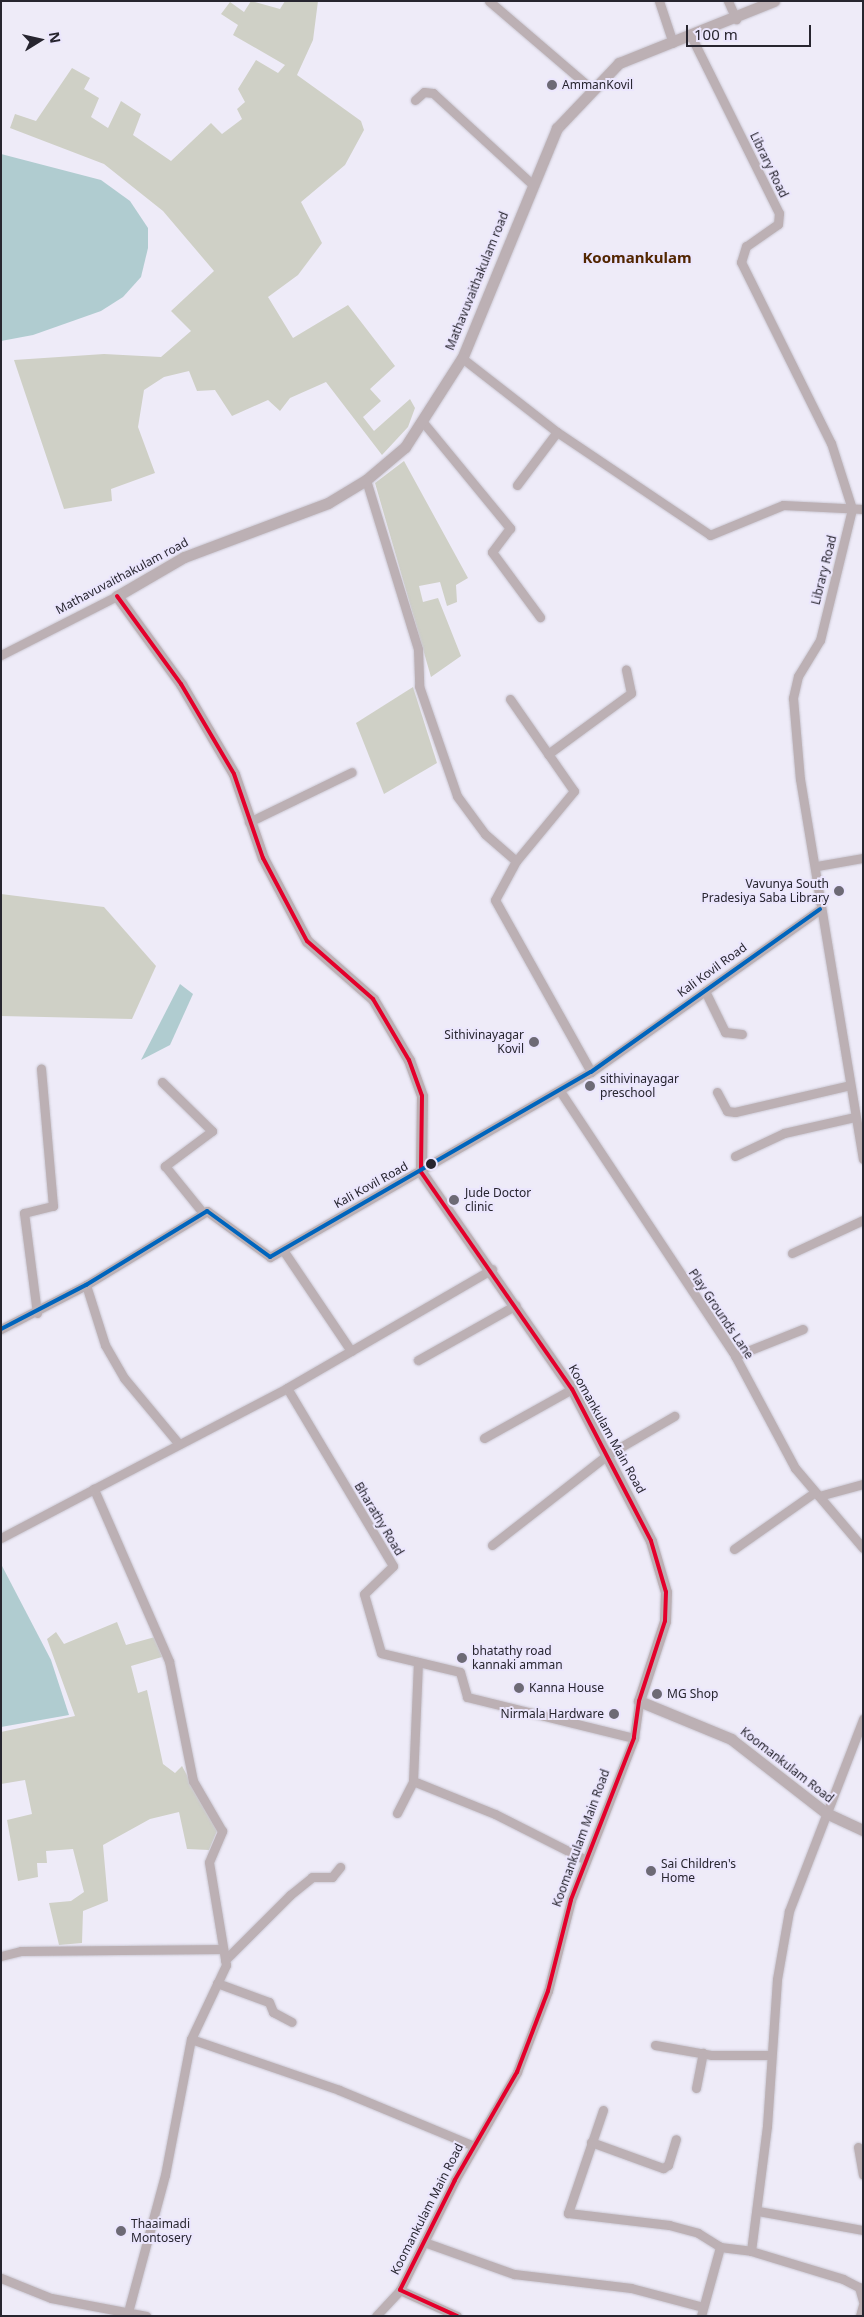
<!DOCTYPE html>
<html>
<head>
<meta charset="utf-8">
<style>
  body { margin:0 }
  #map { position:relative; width:864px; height:2317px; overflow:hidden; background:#eeebf8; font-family:"Noto Sans",sans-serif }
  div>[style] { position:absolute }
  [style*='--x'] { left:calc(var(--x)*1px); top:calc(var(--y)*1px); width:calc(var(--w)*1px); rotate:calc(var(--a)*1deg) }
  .green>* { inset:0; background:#cfd0c6 }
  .water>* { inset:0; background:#b0ccd0 }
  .roads { filter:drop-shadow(0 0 1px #cbc8d3) drop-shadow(0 0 1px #cbc8d3) }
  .minor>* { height:9px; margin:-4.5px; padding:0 4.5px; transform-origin:4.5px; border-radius:4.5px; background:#bcb0b4 }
  .tertiary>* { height:11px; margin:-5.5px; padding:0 5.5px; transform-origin:5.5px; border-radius:5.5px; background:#bcb0b4 }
  .bus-1>* { height:4px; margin:-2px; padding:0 2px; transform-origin:2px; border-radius:2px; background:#e4002b }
  .bus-2>* { height:4px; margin:-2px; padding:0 2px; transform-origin:2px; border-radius:2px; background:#0065bd }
  .dots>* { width:14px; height:14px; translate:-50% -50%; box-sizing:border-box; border:2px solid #ebe6fd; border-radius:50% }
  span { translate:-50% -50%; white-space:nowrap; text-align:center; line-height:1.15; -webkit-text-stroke:4px #ebe6fd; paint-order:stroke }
  .poi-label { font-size:12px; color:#27252f }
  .left { translate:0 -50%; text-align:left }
  .right { translate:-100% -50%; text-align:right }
  .street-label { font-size:12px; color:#27252f }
  .quarter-label { font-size:15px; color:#522601; font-weight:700 }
  .frame { position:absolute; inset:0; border:2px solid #27252f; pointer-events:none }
  .north { position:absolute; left:15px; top:15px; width:50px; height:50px; -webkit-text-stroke:4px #ebe6fd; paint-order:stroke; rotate:80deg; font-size:14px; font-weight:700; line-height:20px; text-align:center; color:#27252f }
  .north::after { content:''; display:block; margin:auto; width:18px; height:22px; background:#27252f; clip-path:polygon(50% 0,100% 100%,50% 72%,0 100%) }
  .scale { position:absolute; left:686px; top:25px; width:125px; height:22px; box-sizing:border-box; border:2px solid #27252f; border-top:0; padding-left:6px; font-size:15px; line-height:18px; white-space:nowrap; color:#27252f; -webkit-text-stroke:4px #ebe6fd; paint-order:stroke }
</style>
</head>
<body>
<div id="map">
  <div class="green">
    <div style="clip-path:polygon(251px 1px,280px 9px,285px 1px,318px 1px,313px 40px,297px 75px,361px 121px,364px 130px,345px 165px,301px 202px,322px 243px,298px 275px,268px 297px,293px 338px,348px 305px,395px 366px,370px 389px,381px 401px,363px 417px,374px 431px,410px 399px,415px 408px,408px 427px,382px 455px,326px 382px,290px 398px,280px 411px,268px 400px,232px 416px,215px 390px,197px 391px,189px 371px,164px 377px,144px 390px,138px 427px,155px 473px,111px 489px,112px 501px,64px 509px,14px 360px,104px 354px,161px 357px,191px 331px,171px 311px,214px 271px,163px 211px,104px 164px,10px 128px,15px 114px,36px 121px,72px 68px,90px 78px,84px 89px,99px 98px,91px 117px,108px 128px,121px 101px,141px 114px,133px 135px,171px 161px,211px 123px,222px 134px,242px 119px,237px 109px,245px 102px,238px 89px,256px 60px,278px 73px,285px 65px,233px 35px,238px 25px,221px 14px,230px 2px,244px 12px)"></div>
    <div style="clip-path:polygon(404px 461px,468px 578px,456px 585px,457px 602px,447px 606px,440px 582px,419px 586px,423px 602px,438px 598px,461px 656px,431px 677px,375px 483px)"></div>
    <div style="clip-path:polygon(413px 687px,437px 763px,384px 794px,356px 723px)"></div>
    <div style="clip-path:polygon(1px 894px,104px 907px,156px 966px,132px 1019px,1px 1016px)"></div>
    <div style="clip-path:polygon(117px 1622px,126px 1645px,155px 1637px,162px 1657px,131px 1666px,138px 1693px,147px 1690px,163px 1764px,175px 1773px,182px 1766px,217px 1831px,209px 1850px,187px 1849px,179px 1812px,150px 1819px,103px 1845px,108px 1901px,83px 1911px,82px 1943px,59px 1945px,49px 1903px,71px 1901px,84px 1892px,73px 1849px,46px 1851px,47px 1863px,37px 1863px,38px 1877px,18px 1881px,7px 1820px,32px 1814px,25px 1780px,1px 1784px,1px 1732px,75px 1716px,47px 1639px,56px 1632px,64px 1644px)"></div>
  </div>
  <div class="water">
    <div style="clip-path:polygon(1px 154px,101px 180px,130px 201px,148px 228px,148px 248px,141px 277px,123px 297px,101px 311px,33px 335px,1px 341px)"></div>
    <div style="clip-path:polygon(180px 984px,193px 994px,170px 1045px,141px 1060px)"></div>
    <div style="clip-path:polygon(1px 1564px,51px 1660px,69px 1715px,1px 1727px)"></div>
  </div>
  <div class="roads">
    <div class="minor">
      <div style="--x:489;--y:1;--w:137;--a:40.6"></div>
      <div style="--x:659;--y:1;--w:44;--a:71.6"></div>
      <div style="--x:728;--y:1;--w:20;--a:66"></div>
      <div style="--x:691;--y:36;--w:198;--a:63.6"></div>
      <div style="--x:779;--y:213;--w:11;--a:95"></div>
      <div style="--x:778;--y:224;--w:39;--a:145"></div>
      <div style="--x:746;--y:246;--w:17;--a:107"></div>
      <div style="--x:741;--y:262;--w:202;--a:63.6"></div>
      <div style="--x:831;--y:443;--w:69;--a:72.3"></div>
      <div style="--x:852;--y:509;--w:135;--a:103.7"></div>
      <div style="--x:820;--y:640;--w:42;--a:121.4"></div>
      <div style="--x:798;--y:676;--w:23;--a:103"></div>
      <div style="--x:793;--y:698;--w:81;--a:85.1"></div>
      <div style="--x:800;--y:779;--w:385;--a:80.6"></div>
      <div style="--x:415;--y:100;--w:12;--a:-42"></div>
      <div style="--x:424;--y:92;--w:9;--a:6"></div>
      <div style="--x:433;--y:93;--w:133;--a:42.6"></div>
      <div style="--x:462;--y:358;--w:120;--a:37.9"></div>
      <div style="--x:557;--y:432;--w:184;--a:33.9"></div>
      <div style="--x:710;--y:535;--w:79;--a:-22.3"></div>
      <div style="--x:783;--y:505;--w:80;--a:2.9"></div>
      <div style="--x:422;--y:421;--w:139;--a:50.6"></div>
      <div style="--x:510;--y:528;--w:30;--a:127"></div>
      <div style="--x:492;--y:552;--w:81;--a:53.6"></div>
      <div style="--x:366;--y:480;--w:177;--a:72.9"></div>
      <div style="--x:418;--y:649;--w:37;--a:88"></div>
      <div style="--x:419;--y:686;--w:116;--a:70.9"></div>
      <div style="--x:457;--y:796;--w:47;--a:53.6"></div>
      <div style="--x:485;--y:834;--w:41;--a:41.1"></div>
      <div style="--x:516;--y:861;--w:44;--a:118.3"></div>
      <div style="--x:495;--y:900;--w:197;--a:60.8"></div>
      <div style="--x:517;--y:485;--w:66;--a:-53"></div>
      <div style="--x:1;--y:655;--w:130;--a:-27"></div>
      <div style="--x:510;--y:699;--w:112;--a:55.2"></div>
      <div style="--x:574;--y:791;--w:91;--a:129.6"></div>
      <div style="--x:548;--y:754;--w:103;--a:-36.3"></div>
      <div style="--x:631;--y:693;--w:24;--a:-102"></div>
      <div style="--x:249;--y:822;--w:114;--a:-25.9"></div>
      <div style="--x:817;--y:866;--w:47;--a:-9.9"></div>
      <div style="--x:705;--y:991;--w:46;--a:64"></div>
      <div style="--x:725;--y:1032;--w:17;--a:7"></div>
      <div style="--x:162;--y:1082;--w:70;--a:44.4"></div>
      <div style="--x:212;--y:1131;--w:59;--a:143.3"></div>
      <div style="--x:165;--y:1166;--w:60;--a:51"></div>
      <div style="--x:560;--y:1091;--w:313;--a:56.5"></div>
      <div style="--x:733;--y:1352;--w:132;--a:61.9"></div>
      <div style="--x:795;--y:1468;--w:105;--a:49.6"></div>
      <div style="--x:717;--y:1092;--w:21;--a:62"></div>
      <div style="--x:727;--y:1111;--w:8;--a:7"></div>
      <div style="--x:735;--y:1112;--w:118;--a:-13.2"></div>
      <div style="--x:735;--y:1156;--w:54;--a:-25.1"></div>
      <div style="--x:784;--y:1133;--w:73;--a:-12.7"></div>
      <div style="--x:283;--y:1250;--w:122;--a:56"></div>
      <div style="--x:792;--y:1253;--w:78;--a:-24.9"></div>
      <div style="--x:86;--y:1285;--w:63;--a:72.4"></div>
      <div style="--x:105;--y:1345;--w:38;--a:60"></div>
      <div style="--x:124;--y:1378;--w:86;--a:50.2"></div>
      <div style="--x:37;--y:1313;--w:101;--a:-97.4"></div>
      <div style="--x:24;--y:1213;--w:30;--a:-14"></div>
      <div style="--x:53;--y:1206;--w:138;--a:-95"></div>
      <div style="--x:1;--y:1329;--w:96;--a:-27.4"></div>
      <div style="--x:86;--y:1285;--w:142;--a:-31.4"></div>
      <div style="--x:207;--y:1211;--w:78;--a:36.1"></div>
      <div style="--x:270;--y:1257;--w:370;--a:-30"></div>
      <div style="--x:591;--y:1072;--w:281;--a:-35.4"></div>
      <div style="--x:735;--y:1356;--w:73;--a:-21.7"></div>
      <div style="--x:418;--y:1360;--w:112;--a:-29.3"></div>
      <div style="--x:287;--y:1388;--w:207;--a:59.2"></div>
      <div style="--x:393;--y:1566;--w:40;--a:136"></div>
      <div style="--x:364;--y:1594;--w:61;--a:73.9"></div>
      <div style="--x:381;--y:1653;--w:81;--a:13.5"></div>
      <div style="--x:460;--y:1672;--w:26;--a:74"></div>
      <div style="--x:467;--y:1697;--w:172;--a:13.8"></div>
      <div style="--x:484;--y:1438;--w:101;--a:-29.1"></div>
      <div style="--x:819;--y:1496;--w:46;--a:-15.3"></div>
      <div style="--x:1;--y:1538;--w:105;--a:-27.8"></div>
      <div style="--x:492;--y:1545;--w:146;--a:-38"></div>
      <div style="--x:607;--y:1455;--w:78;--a:-30.2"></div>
      <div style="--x:734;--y:1549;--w:99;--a:-35.1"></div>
      <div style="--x:413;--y:1781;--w:88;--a:21.9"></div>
      <div style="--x:495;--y:1814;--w:102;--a:26.8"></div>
      <div style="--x:397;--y:1813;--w:36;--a:-63"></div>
      <div style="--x:413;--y:1781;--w:119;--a:-87.6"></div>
      <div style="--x:1;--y:1956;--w:21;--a:-14"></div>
      <div style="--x:21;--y:1951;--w:202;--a:-0.6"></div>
      <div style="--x:225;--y:1960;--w:92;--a:-45"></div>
      <div style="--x:290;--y:1895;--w:28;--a:-39"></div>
      <div style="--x:312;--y:1877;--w:20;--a:0"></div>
      <div style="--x:332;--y:1877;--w:13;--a:-51"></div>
      <div style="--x:217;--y:1983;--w:55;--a:20.1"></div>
      <div style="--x:269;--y:2002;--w:11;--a:68"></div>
      <div style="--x:273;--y:2012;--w:21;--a:28"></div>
      <div style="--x:191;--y:2039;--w:157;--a:19"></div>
      <div style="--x:339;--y:2090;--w:146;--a:22.5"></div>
      <div style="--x:655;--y:2045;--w:58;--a:10"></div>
      <div style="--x:712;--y:2055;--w:59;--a:0"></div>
      <div style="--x:696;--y:2088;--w:36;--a:-79"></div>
      <div style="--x:603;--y:2110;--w:109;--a:108.8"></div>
      <div style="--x:568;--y:2213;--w:102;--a:6.8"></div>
      <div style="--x:669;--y:2225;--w:30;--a:15"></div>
      <div style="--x:698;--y:2233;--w:26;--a:32"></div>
      <div style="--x:591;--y:2142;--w:77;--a:19.9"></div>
      <div style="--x:663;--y:2168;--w:6;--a:-31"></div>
      <div style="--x:668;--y:2165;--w:27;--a:-73"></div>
      <div style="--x:858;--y:2147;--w:28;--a:80"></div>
      <div style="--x:758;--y:2211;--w:107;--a:10.3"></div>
      <div style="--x:424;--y:2242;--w:96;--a:19.6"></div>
      <div style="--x:514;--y:2274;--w:118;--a:6.8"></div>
      <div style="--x:631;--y:2288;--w:74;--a:14.8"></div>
      <div style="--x:751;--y:2251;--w:96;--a:16.9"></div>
      <div style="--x:843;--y:2279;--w:18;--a:27"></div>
      <div style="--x:859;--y:2287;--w:15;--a:74"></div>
      <div style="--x:1;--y:2278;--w:54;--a:21.8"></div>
      <div style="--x:51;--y:2298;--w:97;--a:10.7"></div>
      <div style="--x:128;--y:2312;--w:142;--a:-74.9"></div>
      <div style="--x:165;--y:2175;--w:138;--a:-79.2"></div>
      <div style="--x:191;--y:2039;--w:82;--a:-64.7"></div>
      <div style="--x:226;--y:1965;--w:104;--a:-99.4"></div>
      <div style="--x:209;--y:1862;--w:34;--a:-67"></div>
      <div style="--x:222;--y:1831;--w:58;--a:-120.1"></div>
      <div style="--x:193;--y:1781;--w:122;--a:-101.3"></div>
      <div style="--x:169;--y:1661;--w:188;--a:-113.6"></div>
      <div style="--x:94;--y:1489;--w:218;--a:-27.6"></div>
      <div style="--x:287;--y:1388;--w:237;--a:-30.1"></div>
      <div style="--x:376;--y:2316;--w:35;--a:-47"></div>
      <div style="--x:457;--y:2316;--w:63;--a:-155.5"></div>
      <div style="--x:400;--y:2290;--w:123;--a:-63.4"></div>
      <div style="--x:455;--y:2180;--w:125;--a:-60.1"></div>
      <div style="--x:517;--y:2072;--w:87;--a:-69.1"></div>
      <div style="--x:548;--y:1991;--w:94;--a:-75.8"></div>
      <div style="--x:571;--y:1900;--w:174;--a:-68.7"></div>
      <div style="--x:634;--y:1738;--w:37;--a:-82"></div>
      <div style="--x:701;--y:2316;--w:72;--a:-74.6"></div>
      <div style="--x:720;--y:2247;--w:31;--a:7"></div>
      <div style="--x:751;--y:2251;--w:126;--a:-82.7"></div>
      <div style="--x:767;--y:2126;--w:147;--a:-86.1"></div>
      <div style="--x:777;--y:1979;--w:69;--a:-80"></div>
      <div style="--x:789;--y:1911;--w:206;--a:-68.9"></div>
      <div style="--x:860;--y:2316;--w:11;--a:-75"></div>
    </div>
    <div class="tertiary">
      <div style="--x:774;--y:1;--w:167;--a:158.2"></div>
      <div style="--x:619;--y:63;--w:90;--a:133.6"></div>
      <div style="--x:557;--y:128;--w:249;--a:112.4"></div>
      <div style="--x:462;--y:358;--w:106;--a:122.6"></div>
      <div style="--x:405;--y:447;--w:51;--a:139.8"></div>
      <div style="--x:366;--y:480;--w:44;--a:148.8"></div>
      <div style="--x:328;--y:503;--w:154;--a:159.4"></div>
      <div style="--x:184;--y:557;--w:78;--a:149.8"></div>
      <div style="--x:117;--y:596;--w:109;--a:54"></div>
      <div style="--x:181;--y:684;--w:104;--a:59.5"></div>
      <div style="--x:234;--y:774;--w:89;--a:71"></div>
      <div style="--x:263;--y:858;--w:94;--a:62.1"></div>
      <div style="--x:307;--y:941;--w:88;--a:41.3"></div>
      <div style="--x:373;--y:999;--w:71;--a:59.5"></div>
      <div style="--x:409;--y:1060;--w:38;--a:70"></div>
      <div style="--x:422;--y:1096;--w:76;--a:90.8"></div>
      <div style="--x:421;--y:1172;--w:264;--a:55.2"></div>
      <div style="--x:572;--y:1389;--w:171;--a:62.5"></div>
      <div style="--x:651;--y:1541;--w:53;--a:73.6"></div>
      <div style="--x:666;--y:1592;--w:29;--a:92"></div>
      <div style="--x:665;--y:1621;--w:84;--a:108"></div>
      <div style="--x:639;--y:1701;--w:100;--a:22.4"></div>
      <div style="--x:731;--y:1739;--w:120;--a:37.9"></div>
      <div style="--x:826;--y:1813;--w:41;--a:24.7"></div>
    </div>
  </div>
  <div class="bus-1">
    <div style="--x:117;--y:596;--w:109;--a:54"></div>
    <div style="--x:181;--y:684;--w:104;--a:59.5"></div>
    <div style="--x:234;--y:774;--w:89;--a:71"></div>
    <div style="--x:263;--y:858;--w:94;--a:62.1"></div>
    <div style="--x:307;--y:941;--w:88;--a:41.3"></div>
    <div style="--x:373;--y:999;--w:71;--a:59.5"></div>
    <div style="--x:409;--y:1060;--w:38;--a:70"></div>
    <div style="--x:422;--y:1096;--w:76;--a:90.8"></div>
    <div style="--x:421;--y:1172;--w:264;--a:55.2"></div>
    <div style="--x:572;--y:1389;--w:171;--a:62.5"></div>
    <div style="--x:651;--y:1541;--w:53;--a:73.6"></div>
    <div style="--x:666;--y:1592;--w:29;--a:92"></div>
    <div style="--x:665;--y:1621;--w:84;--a:108"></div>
    <div style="--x:639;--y:1701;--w:37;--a:98"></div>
    <div style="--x:634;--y:1738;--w:174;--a:111.3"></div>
    <div style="--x:571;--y:1900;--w:94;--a:104.2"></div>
    <div style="--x:548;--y:1991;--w:87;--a:110.9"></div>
    <div style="--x:517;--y:2072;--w:125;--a:119.9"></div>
    <div style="--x:455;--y:2180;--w:123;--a:116.6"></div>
    <div style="--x:400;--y:2290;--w:63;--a:24.5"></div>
  </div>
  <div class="bus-2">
    <div style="--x:1;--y:1329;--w:96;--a:-27.4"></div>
    <div style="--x:86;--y:1285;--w:142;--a:-31.4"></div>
    <div style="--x:207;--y:1211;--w:78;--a:36.1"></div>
    <div style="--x:270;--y:1257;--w:370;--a:-30"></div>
    <div style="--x:591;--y:1072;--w:281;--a:-35.4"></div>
  </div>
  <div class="dots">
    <div style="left:552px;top:85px;background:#6d6a75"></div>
    <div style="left:839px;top:891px;background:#6d6a75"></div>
    <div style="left:534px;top:1042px;background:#6d6a75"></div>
    <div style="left:590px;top:1086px;background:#6d6a75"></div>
    <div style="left:431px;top:1164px;background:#27252f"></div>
    <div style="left:454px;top:1200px;background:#6d6a75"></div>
    <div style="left:462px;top:1658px;background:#6d6a75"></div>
    <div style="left:519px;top:1688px;background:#6d6a75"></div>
    <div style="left:657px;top:1694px;background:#6d6a75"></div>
    <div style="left:614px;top:1714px;background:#6d6a75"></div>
    <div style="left:651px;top:1871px;background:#6d6a75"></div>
    <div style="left:121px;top:2231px;background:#6d6a75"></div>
  </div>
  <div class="poi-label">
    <span class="left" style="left:562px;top:85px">AmmanKovil</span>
    <span class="right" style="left:829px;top:891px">Vavunya South<br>Pradesiya Saba Library</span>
    <span class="right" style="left:524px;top:1042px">Sithivinayagar<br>Kovil</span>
    <span class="left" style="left:600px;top:1086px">sithivinayagar<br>preschool</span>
    <span class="left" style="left:465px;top:1200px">Jude Doctor<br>clinic</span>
    <span class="left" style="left:472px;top:1658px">bhatathy road<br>kannaki amman</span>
    <span class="left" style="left:529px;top:1688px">Kanna House</span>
    <span class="left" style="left:667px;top:1694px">MG Shop</span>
    <span class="right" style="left:604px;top:1714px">Nirmala Hardware</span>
    <span class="left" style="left:661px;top:1871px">Sai Children's<br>Home</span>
    <span class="left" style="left:131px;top:2231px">Thaaimadi<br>Montosery</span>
  </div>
  <div class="street-label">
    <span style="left:769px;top:165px;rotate:64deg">Library Road</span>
    <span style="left:477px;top:281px;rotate:-68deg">Mathavuvaithakulam road</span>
    <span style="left:824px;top:570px;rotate:-76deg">Library Road</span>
    <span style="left:122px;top:576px;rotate:-28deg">Mathavuvaithakulam road</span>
    <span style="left:712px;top:970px;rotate:-36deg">Kali Kovil Road</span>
    <span style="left:371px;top:1185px;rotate:-29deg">Kali Kovil Road</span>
    <span style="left:721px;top:1314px;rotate:56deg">Play Grounds Lane</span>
    <span style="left:607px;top:1429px;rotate:61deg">Koomankulam Main Road</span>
    <span style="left:379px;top:1519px;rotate:59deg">Bharathy Road</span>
    <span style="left:787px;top:1765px;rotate:38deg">Koomankulam Road</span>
    <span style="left:581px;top:1838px;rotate:-70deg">Koomankulam Main Road</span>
    <span style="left:427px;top:2209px;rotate:-63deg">Koomankulam Main Road</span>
  </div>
  <div class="quarter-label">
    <span style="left:637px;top:258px">Koomankulam</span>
  </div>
  <div class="frame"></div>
  <div class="north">N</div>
  <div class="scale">100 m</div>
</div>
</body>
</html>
